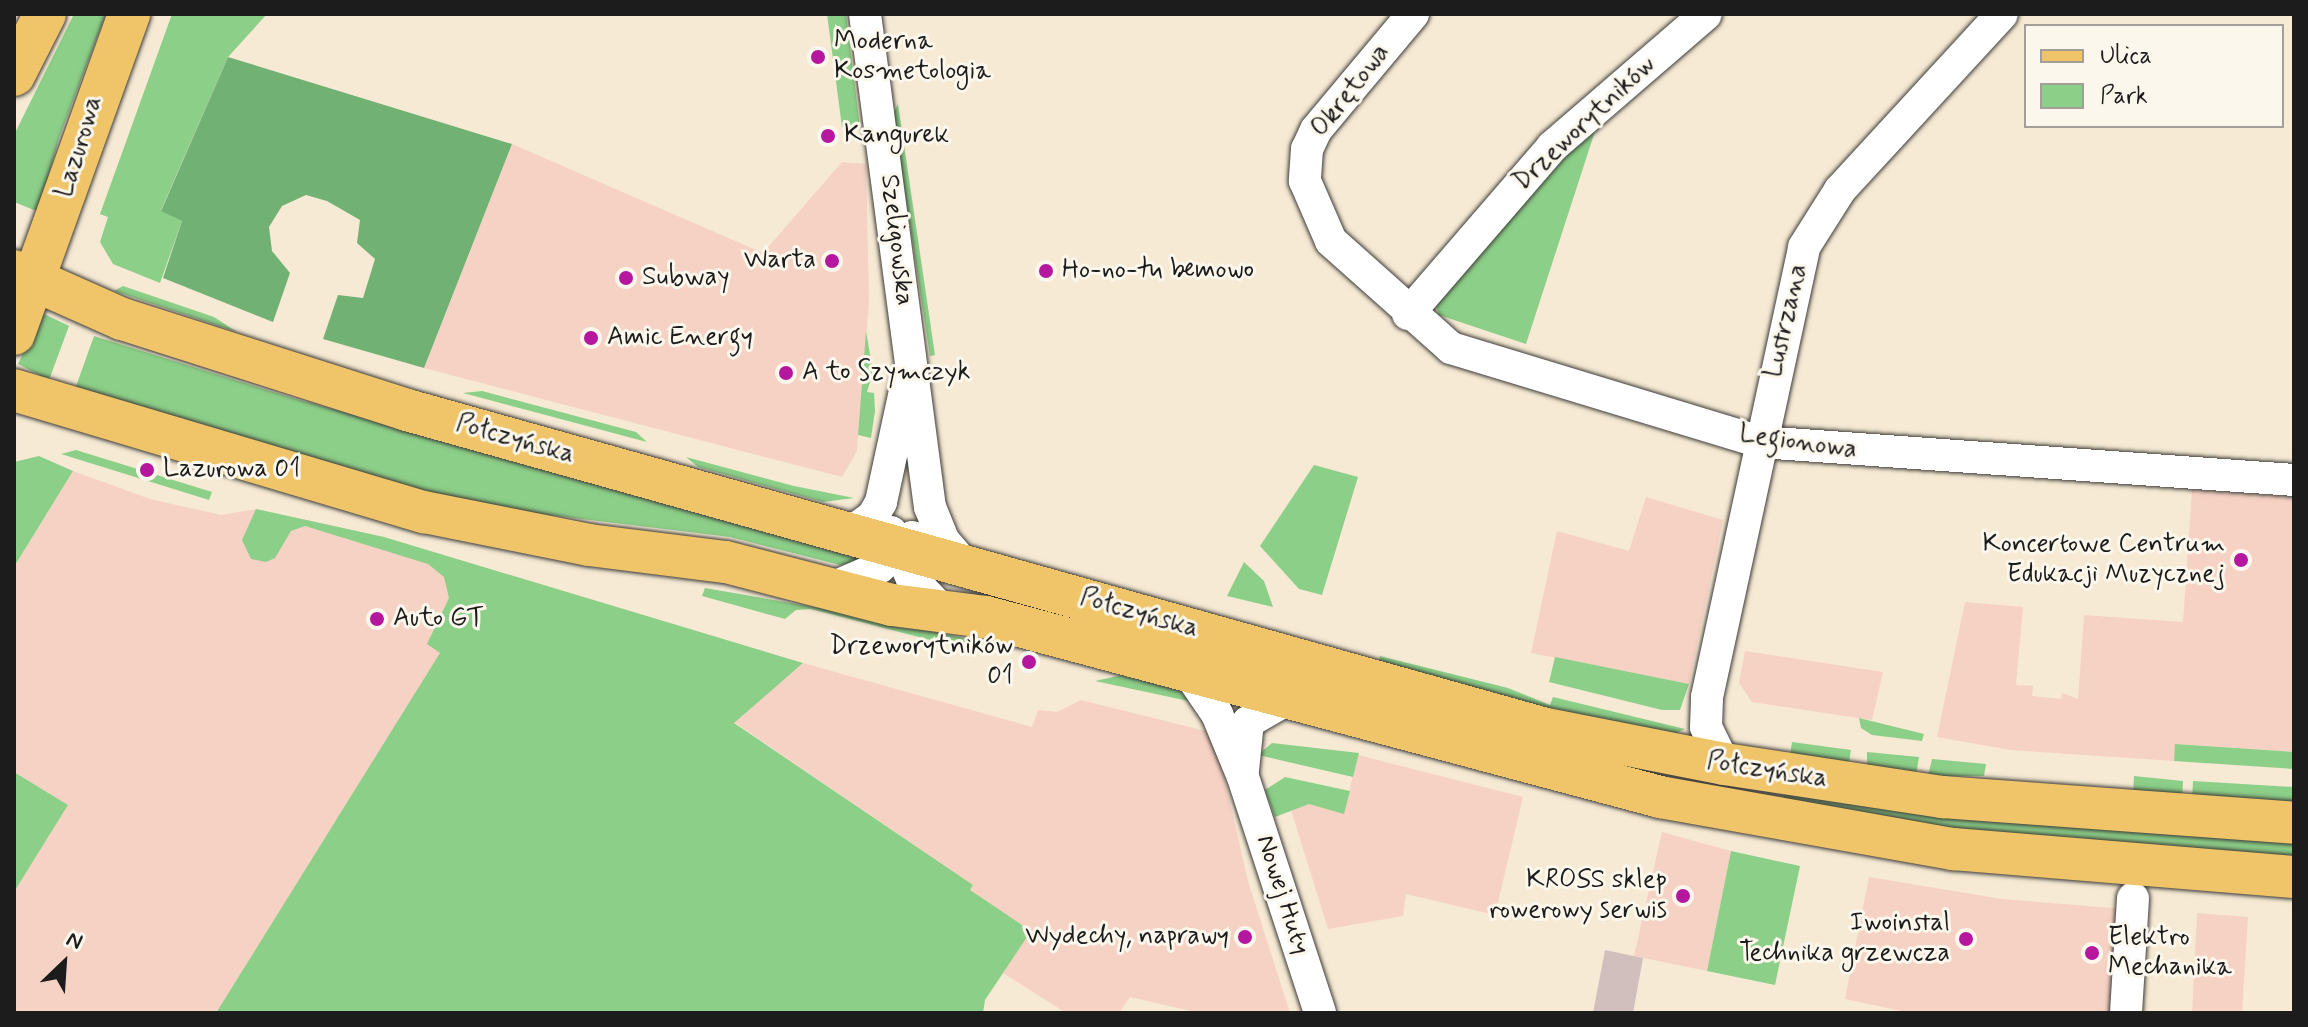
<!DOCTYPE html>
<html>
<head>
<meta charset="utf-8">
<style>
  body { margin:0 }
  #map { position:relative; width:2308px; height:1027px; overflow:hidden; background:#f6ead4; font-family:Mynerve,sans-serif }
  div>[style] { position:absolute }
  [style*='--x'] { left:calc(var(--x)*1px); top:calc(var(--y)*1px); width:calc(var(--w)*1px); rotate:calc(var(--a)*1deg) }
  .built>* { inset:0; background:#f6d2c4 }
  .industrial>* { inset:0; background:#d1bfbe }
  .green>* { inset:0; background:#8ccf88 }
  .forest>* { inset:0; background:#71b274 }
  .roads { filter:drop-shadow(0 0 2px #3d3b38) drop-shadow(0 0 2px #3d3b38) }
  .minor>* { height:32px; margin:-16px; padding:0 16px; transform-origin:16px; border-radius:16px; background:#fff }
  .major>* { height:42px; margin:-21px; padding:0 21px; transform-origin:21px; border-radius:21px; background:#f0c469 }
  .dots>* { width:22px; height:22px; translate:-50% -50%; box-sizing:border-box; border:4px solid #fbf7ec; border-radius:50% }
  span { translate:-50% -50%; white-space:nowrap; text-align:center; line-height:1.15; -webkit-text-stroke:6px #fbf7ec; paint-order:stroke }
  .poi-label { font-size:26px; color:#1c1c1c }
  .left { translate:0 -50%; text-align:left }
  .right { translate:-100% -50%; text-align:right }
  .street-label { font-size:26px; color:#1c1c1c }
  .frame { position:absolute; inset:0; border:16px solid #1c1c1c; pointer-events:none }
  .legend { position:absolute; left:2024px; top:24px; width:260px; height:104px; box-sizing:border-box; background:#fbf7ec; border:2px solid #a29f99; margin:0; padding:10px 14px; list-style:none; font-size:24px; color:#1c1c1c }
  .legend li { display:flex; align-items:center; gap:16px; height:40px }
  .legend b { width:40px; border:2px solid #a29f99 }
  .north { position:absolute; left:24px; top:923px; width:80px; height:80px; -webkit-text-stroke:6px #fbf7ec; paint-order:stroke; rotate:25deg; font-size:22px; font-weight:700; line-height:32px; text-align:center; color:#1c1c1c }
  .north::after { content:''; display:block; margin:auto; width:28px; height:36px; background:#1c1c1c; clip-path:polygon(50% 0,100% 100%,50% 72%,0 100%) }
</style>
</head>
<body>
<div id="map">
  <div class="built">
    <div style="clip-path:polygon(512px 144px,763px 253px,842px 162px,866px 164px,869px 301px,858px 435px,857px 451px,842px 477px,424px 368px)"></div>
    <div style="clip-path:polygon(73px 471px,150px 499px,221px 515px,256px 509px,384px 537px,472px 567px,441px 653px,216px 1013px,14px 1013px,14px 892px,68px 805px,14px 772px,14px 568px)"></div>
    <div style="clip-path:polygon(2192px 490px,2294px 497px,2294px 752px,2176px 744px,2174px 761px,2011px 750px,1937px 737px,1965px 602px,2023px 607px,2016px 685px,2033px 686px,2032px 696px,2061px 699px,2062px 693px,2078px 699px,2084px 615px,2183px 622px)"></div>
    <div style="clip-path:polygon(1646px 497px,1723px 520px,1689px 684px,1531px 653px,1557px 531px,1629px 551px)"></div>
    <div style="clip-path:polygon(1745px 651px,1883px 672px,1872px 720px,1752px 702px,1739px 683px)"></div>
    <div style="clip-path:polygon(803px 663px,1032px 727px,1038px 710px,1057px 712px,1081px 700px,1214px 733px,1248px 881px,1290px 1013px,1200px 1013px,1130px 997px,1119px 1013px,1066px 1013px,1003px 973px,1030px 932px,970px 890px,973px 885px,734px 722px)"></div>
    <div style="clip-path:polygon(1358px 755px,1523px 797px,1495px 915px,1406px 894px,1403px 916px,1328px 929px,1291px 810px,1309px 804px,1344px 813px)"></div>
    <div style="clip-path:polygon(1662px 832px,1731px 851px,1707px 971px,1634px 956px)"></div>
    <div style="clip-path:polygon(1869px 877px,2002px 899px,2126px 909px,2121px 1013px,1911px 1013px,1845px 999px)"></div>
    <div style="clip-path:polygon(2197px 913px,2248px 917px,2242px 1013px,2192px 1013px)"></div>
  </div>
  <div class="industrial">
    <div style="clip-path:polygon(1605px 950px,1643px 958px,1633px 1013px,1593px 1013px)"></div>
  </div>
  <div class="green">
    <div style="clip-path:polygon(74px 14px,106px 14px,59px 138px,39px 212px,14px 202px,14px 135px)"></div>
    <div style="clip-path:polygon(172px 14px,267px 14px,228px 57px,161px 210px,182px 221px,160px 283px,113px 264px,100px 242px,108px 217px,100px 214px)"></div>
    <div style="clip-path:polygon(827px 14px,846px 14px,860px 127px,842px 127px)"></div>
    <div style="clip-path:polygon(898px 104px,935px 355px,930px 356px,893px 114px)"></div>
    <div style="clip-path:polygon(1597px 125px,1526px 344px,1439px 315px,1434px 300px,1560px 155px)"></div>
    <div style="clip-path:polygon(123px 286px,214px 317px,237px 332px,114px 291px)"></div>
    <div style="clip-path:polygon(42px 313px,69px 326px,49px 380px,18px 364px)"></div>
    <div style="clip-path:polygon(866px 331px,873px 372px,867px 392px,874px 393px,875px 411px,871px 438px,858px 435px)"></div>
    <div style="clip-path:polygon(94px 336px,296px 399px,877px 558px,840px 565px,730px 537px,507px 510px,438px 496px,75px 389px)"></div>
    <div style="clip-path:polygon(482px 391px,636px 432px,647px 442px,463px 393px)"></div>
    <div style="clip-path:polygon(76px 450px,212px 492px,209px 500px,61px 454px)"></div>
    <div style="clip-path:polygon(39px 456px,73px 471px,14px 567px,14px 462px)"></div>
    <div style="clip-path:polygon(686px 457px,794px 486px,854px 498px,823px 502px,698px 467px)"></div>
    <div style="clip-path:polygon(1314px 465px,1358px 477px,1322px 595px,1299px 589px,1260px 546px)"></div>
    <div style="clip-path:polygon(256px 509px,384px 537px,803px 663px,734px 723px,973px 885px,970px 890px,1031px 931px,985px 1000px,983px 1013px,216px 1013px,440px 653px,427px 644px,449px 598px,444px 577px,428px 564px,305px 526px,291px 531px,275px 558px,266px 562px,251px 559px,242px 540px)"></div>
    <div style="clip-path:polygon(1244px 562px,1264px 581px,1273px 607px,1227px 596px)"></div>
    <div style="clip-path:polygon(705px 588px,836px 611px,974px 640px,961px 648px,811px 609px,796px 610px,785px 619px,702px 596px)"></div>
    <div style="clip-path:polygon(1380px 656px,1508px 688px,1550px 705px,1553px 697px,1685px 729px,1659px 741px,1378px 664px)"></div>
    <div style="clip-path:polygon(1555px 657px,1689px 684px,1680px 710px,1662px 710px,1549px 682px)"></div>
    <div style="clip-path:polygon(1122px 675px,1177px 688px,1207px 705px,1095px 681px)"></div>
    <div style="clip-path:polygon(1859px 718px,1924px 734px,1922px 741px,1872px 735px,1861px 728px)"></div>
    <div style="clip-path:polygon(1792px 742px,1851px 750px,1849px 762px,1789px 763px)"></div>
    <div style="clip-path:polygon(1272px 743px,1359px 753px,1353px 777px,1258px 755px)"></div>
    <div style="clip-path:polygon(2175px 744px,2294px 752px,2294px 769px,2174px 761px)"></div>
    <div style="clip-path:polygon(1867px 752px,1919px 757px,1916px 776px,1867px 767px)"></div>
    <div style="clip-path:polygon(1932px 759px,1986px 764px,1984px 776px,1928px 776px)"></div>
    <div style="clip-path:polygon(14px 772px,68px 805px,14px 892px)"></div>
    <div style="clip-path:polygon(2134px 776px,2183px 781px,2182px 799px,2133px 796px)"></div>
    <div style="clip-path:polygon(1285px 777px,1350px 791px,1344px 814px,1309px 804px,1275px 817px,1265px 790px)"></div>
    <div style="clip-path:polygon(2193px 781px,2294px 787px,2294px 811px,2192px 800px)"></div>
    <div style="clip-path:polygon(1785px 788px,2294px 836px,2294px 865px,2145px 854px,1782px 809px)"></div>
    <div style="clip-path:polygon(1731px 851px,1800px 866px,1775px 985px,1707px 971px)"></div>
  </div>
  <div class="forest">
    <div style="clip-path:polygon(228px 57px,512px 144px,424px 368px,323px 339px,338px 295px,363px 298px,375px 259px,357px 243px,360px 220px,327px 201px,306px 195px,282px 206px,269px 227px,272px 251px,290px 273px,273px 322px,163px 278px,182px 221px,161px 211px)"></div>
  </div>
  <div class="roads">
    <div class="minor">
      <div style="--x:865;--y:14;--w:497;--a:82.5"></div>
      <div style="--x:930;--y:507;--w:37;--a:68"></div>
      <div style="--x:944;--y:541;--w:33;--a:49"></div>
      <div style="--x:1413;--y:14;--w:151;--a:129.9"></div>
      <div style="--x:1316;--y:130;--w:21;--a:115"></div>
      <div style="--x:1307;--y:149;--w:32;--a:94"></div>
      <div style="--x:1305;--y:181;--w:65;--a:66.6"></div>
      <div style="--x:1331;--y:241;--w:161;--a:41.7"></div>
      <div style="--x:1451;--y:348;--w:323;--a:16.9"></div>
      <div style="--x:1760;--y:442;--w:535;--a:4.07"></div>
      <div style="--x:1408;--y:314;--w:221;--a:-49.2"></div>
      <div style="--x:1552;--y:147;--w:203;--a:-40.8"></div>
      <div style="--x:891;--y:532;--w:51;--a:65.9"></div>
      <div style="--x:912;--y:579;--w:45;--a:45.9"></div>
      <div style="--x:850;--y:533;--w:29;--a:-36"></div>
      <div style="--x:873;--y:516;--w:16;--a:-60"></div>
      <div style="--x:881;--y:502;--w:128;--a:-77.8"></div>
      <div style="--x:832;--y:588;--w:52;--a:-23.6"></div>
      <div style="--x:880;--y:567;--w:44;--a:-43.2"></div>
      <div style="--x:1189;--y:673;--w:50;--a:55.7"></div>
      <div style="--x:1217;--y:714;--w:68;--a:67.6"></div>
      <div style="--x:1243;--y:777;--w:248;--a:71.9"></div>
      <div style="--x:1724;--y:764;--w:41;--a:-115.9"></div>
      <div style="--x:1706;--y:727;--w:30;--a:-88"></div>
      <div style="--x:1707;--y:697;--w:460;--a:-77.8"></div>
      <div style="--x:1804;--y:247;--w:67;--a:-57.7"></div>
      <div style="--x:1840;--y:190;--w:239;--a:-47.4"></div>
      <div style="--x:1243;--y:770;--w:48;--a:-84.1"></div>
      <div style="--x:1248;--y:722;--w:44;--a:-30.1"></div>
      <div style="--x:2126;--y:1013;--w:115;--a:-86.5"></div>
    </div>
    <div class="major">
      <div style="--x:14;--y:75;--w:68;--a:-63.1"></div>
      <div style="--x:14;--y:271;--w:118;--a:24"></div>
      <div style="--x:122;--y:319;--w:299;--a:17.7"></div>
      <div style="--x:407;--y:410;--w:1183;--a:15.65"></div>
      <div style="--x:1546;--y:729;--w:181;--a:11.1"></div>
      <div style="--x:1724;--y:764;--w:221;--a:8.6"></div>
      <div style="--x:1943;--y:797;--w:352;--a:4.2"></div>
      <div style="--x:14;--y:334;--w:340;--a:-70.2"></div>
      <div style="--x:14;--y:390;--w:428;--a:16.6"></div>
      <div style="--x:424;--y:512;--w:168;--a:11.3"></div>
      <div style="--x:589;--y:545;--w:138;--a:7.1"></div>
      <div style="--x:726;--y:562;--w:171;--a:14.5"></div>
      <div style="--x:892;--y:605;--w:95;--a:7.3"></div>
      <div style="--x:986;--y:617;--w:698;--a:14.95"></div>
      <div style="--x:1660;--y:797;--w:298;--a:10.1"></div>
      <div style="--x:1953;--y:849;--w:342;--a:4.7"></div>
    </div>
  </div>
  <div class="dots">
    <div style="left:818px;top:57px;background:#b5179e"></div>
    <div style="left:828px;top:136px;background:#b5179e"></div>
    <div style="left:832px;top:261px;background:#b5179e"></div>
    <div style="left:1046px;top:271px;background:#b5179e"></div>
    <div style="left:626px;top:278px;background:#b5179e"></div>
    <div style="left:591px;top:338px;background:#b5179e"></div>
    <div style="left:786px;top:373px;background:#b5179e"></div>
    <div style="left:147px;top:470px;background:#b5179e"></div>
    <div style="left:2241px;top:560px;background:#b5179e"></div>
    <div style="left:377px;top:619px;background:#b5179e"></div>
    <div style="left:1029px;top:662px;background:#b5179e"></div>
    <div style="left:1683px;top:896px;background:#b5179e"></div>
    <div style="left:1245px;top:937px;background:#b5179e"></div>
    <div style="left:1966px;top:939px;background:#b5179e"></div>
    <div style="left:2092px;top:953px;background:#b5179e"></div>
  </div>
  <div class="poi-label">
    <span class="left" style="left:834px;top:57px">Moderna<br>Kosmetologia</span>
    <span class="left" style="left:844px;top:136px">Kangurek</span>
    <span class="right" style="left:816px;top:261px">Warta</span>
    <span class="left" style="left:1062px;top:271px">Ho-no-tu bemowo</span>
    <span class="left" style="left:642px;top:278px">Subway</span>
    <span class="left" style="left:607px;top:338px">Amic Energy</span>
    <span class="left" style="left:802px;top:373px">A to Szymczyk</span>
    <span class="left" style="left:163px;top:470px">Lazurowa 01</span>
    <span class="right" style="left:2225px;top:560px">Koncertowe Centrum<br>Edukacji Muzycznej</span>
    <span class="left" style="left:393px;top:619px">Auto GT</span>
    <span class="right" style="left:1013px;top:662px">Drzeworytników<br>01</span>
    <span class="right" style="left:1667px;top:896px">KROSS sklep<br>rowerowy serwis</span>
    <span class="right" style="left:1950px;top:939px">Iwoinstal<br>Technika grzewcza</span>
    <span class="right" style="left:1229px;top:937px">Wydechy, naprawy</span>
    <span class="left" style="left:2108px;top:953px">Elektro<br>Mechanika</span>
  </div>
  <div class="street-label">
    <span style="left:1351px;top:91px;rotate:-52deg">Okrętowa</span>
    <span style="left:1585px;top:124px;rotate:-43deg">Drzeworytników</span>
    <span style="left:80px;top:147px;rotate:-73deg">Lazurowa</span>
    <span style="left:896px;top:240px;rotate:83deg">Szeligowska</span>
    <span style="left:1787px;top:321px;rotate:-77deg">Lustrzana</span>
    <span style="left:515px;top:440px;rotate:16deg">Połczyńska</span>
    <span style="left:1798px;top:443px;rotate:8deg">Legionowa</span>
    <span style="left:1139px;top:614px;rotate:16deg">Połczyńska</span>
    <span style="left:1767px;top:771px;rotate:9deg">Połczyńska</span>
    <span style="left:1282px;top:895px;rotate:72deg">Nowej Huty</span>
  </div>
  <div class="frame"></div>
  <ul class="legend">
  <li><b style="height:10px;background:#f0c469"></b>Ulica</li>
  <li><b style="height:22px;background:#8ccf88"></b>Park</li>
  </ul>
  <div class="north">N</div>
</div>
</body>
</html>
